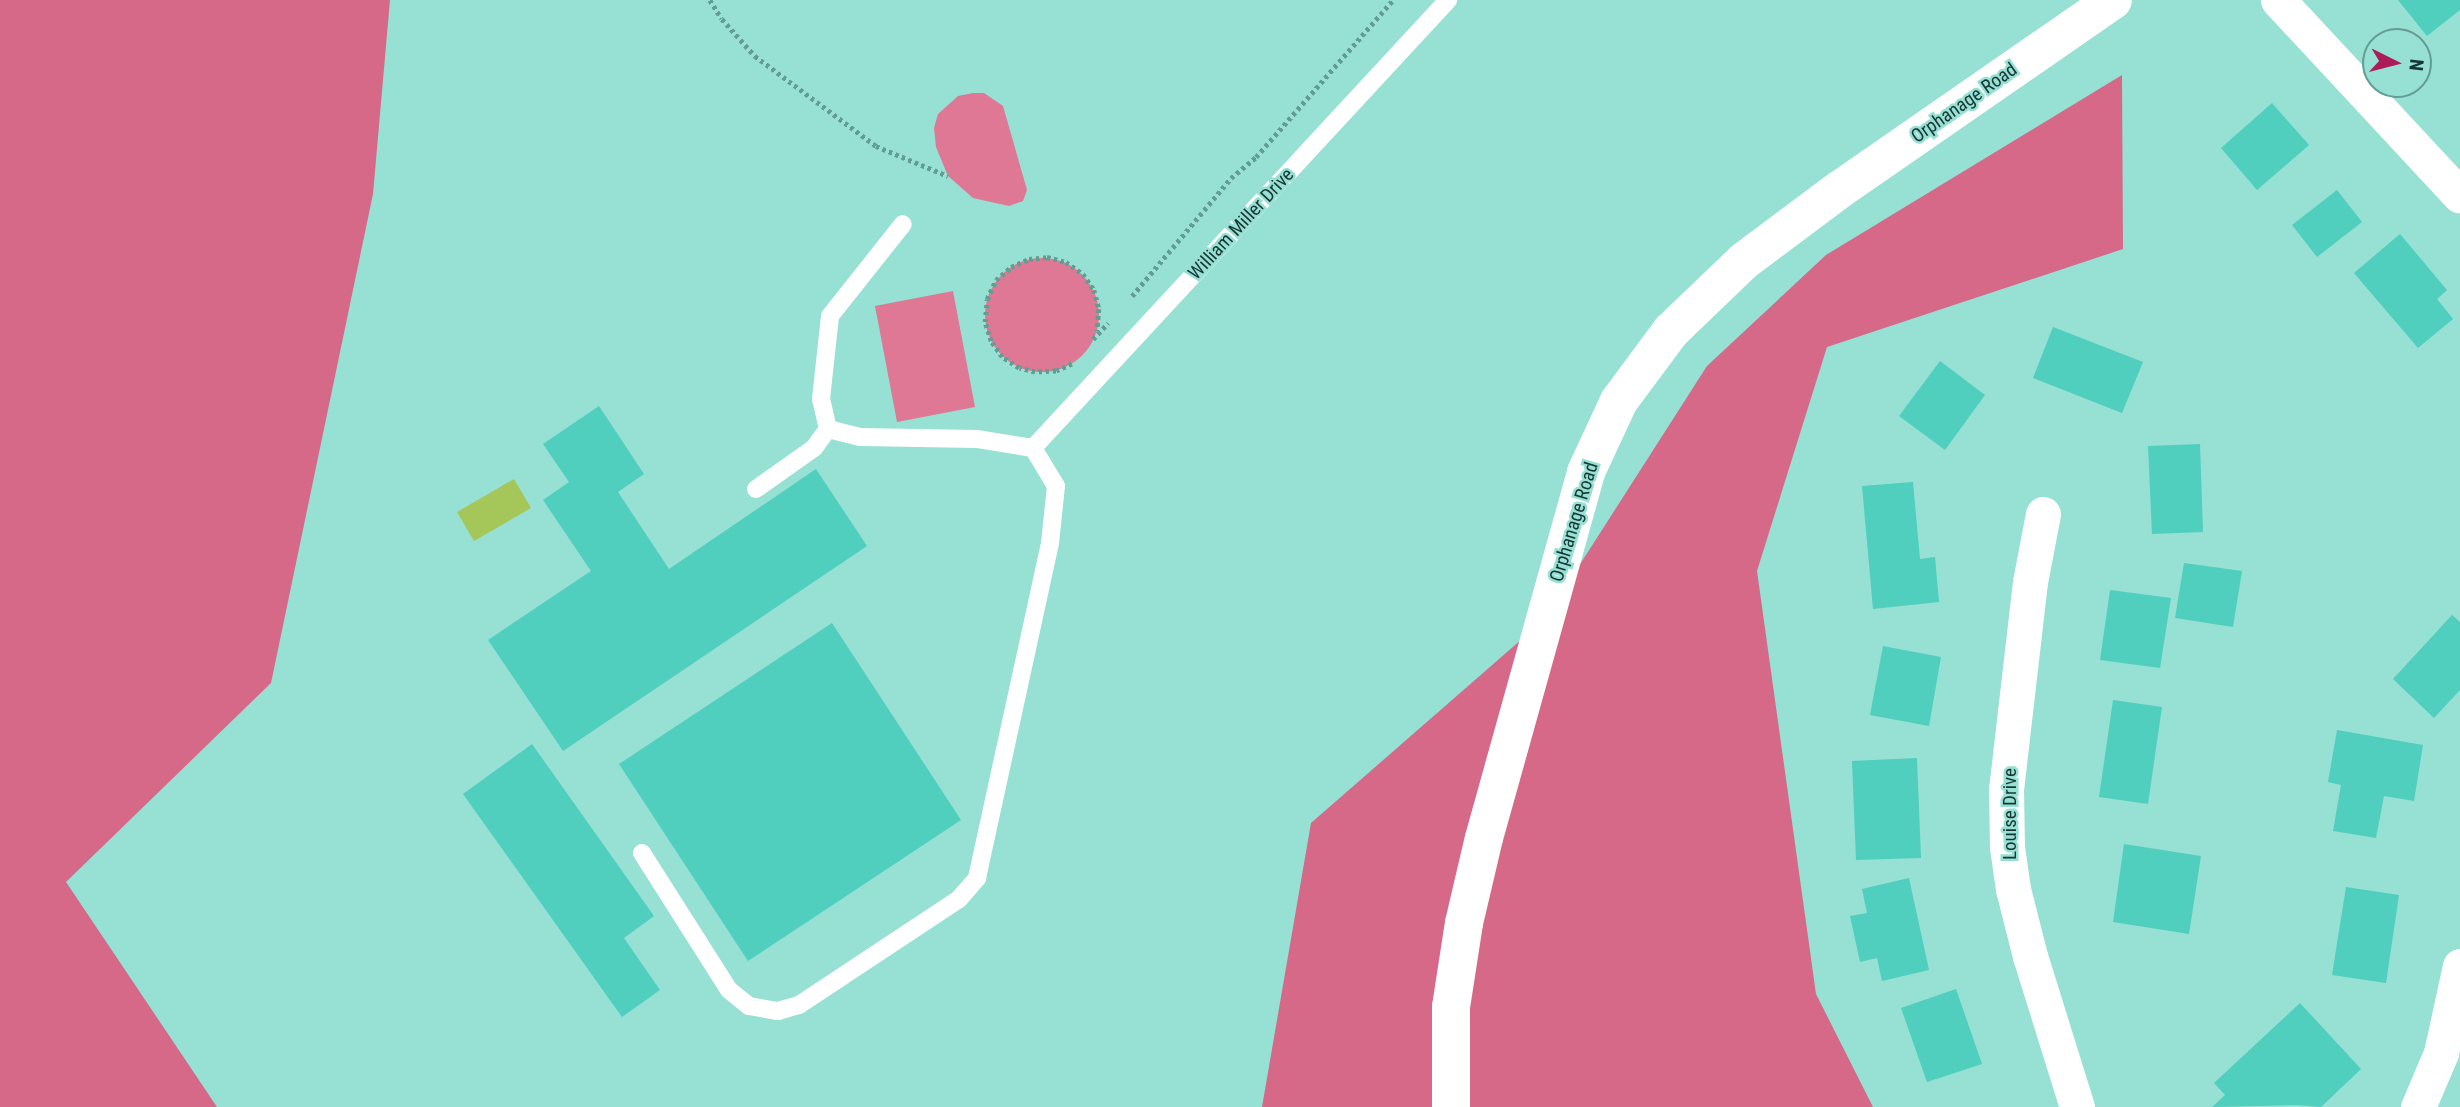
<!DOCTYPE html>
<html>
<head>
<meta charset="utf-8">
<style>
  body { margin:0 }
  #map { position:relative; width:2460px; height:1107px; overflow:hidden; background:#96e0d4; font-family:"Roboto Condensed",sans-serif }
  div>[style] { position:absolute }
  [style*='--x'] { left:calc(var(--x)*1px); top:calc(var(--y)*1px); width:calc(var(--w)*1px); rotate:calc(var(--a)*1deg) }
  .green>* { inset:0; background:#df7894 }
  .round { border-radius:50% }
  .forest>* { inset:0; background:#d66888 }
  .water>* { inset:0; background:#a5c659 }
  .building>* { inset:0; background:#50cebe }
  .path>* { height:4.5px; margin-top:-2.25px; transform-origin:0; background:repeating-linear-gradient(90deg,#639c93 0 3.5px,transparent 0 7px) }
  .service>* { height:18px; margin:-9px; padding:0 9px; transform-origin:9px; border-radius:9px; background:#fff }
  .minor>* { height:35px; margin:-17.5px; padding:0 17.5px; transform-origin:17.5px; border-radius:17.5px; background:#fff }
  .secondary>* { height:38px; margin:-19px; padding:0 19px; transform-origin:19px; border-radius:19px; background:#fff }
  span { translate:-50% -50%; white-space:nowrap; text-align:center; line-height:1.15; -webkit-text-stroke:5px #96e0d4; paint-order:stroke }
  .street-label { font-size:19px; color:#183632 }
  .north { position:absolute; left:2362px; top:28px; width:70px; height:70px; box-sizing:border-box; background:#96e0d4; border:2px solid #649c93; border-radius:50%; rotate:96deg; font-size:19px; font-weight:700; line-height:28px; text-align:center; color:#183632 }
  .north::after { content:''; display:block; margin:auto; width:24px; height:32px; background:#ac1c56; clip-path:polygon(50% 0,100% 100%,50% 72%,0 100%) }
</style>
</head>
<body>
<div id="map">
  <div class="green">
    <div style="clip-path:polygon(973px 93px,984px 93px,1003px 106px,1027px 190px,1023px 201px,1009px 206px,973px 198px,948px 176px,936px 147px,934px 128px,938px 114px,958px 96px)"></div>
    <div class="round" style="left:985px;top:258px;width:114px;height:114px"></div>
    <div style="clip-path:polygon(953px 291px,975px 407px,897px 422px,875px 306px)"></div>
  </div>
  <div class="forest">
    <div style="clip-path:polygon(0 0,390px 0,373px 194px,271px 683px,66px 882px,217px 1107px,0 1107px)"></div>
    <div style="clip-path:polygon(2122px 75px,2123px 249px,1827px 347px,1757px 571px,1816px 994px,1873px 1107px,1262px 1107px,1311px 823px,1545px 619px,1707px 366px,1826px 255px)"></div>
  </div>
  <div class="water">
    <div style="clip-path:polygon(514px 479px,531px 508px,474px 541px,457px 512px)"></div>
  </div>
  <div class="building">
    <div style="clip-path:polygon(2398px 0,2460px 0,2460px 10px,2427px 36px)"></div>
    <div style="clip-path:polygon(2272px 103px,2309px 145px,2257px 190px,2221px 148px)"></div>
    <div style="clip-path:polygon(2337px 190px,2362px 222px,2317px 257px,2292px 225px)"></div>
    <div style="clip-path:polygon(2400px 234px,2447px 290px,2437px 299px,2453px 319px,2418px 348px,2354px 273px)"></div>
    <div style="clip-path:polygon(2053px 327px,2143px 362px,2122px 413px,2033px 378px)"></div>
    <div style="clip-path:polygon(1940px 361px,1985px 395px,1945px 450px,1899px 416px)"></div>
    <div style="clip-path:polygon(599px 406px,644px 474px,618px 492px,669px 569px,816px 469px,867px 546px,563px 751px,488px 640px,591px 571px,543px 500px,569px 482px,543px 444px)"></div>
    <div style="clip-path:polygon(2200px 444px,2203px 532px,2152px 534px,2148px 446px)"></div>
    <div style="clip-path:polygon(1913px 482px,1920px 559px,1935px 557px,1939px 602px,1873px 609px,1862px 486px)"></div>
    <div style="clip-path:polygon(2184px 563px,2242px 571px,2233px 627px,2175px 618px)"></div>
    <div style="clip-path:polygon(2110px 590px,2171px 598px,2160px 668px,2100px 660px)"></div>
    <div style="clip-path:polygon(2452px 615px,2460px 622px,2460px 690px,2434px 718px,2393px 679px)"></div>
    <div style="clip-path:polygon(832px 623px,961px 820px,748px 961px,619px 764px)"></div>
    <div style="clip-path:polygon(1883px 646px,1941px 657px,1929px 726px,1870px 715px)"></div>
    <div style="clip-path:polygon(2113px 700px,2162px 707px,2148px 804px,2099px 797px)"></div>
    <div style="clip-path:polygon(2337px 730px,2423px 745px,2414px 801px,2384px 796px,2376px 838px,2333px 831px,2341px 785px,2328px 782px)"></div>
    <div style="clip-path:polygon(532px 744px,654px 916px,624px 938px,660px 990px,622px 1017px,463px 794px)"></div>
    <div style="clip-path:polygon(1917px 758px,1921px 858px,1856px 860px,1852px 761px)"></div>
    <div style="clip-path:polygon(2124px 844px,2201px 856px,2189px 934px,2113px 922px)"></div>
    <div style="clip-path:polygon(1909px 878px,1929px 970px,1882px 981px,1877px 958px,1860px 962px,1850px 916px,1867px 913px,1862px 889px)"></div>
    <div style="clip-path:polygon(2346px 887px,2399px 895px,2386px 983px,2332px 975px)"></div>
    <div style="clip-path:polygon(1956px 989px,1982px 1064px,1927px 1082px,1901px 1008px)"></div>
    <div style="clip-path:polygon(2300px 1003px,2361px 1069px,2321px 1107px,2297px 1105px,2212px 1107px,2225px 1095px,2214px 1083px)"></div>
  </div>
  <div class="path">
    <div style="--x:710;--y:0;--w:22;--a:58"></div>
    <div style="--x:722;--y:19;--w:50;--a:48.3"></div>
    <div style="--x:755;--y:56;--w:151;--a:36.6"></div>
    <div style="--x:876;--y:146;--w:78;--a:22.6"></div>
    <div style="--x:1132;--y:296;--w:154;--a:-50"></div>
    <div style="--x:1231;--y:178;--w:33;--a:-40"></div>
    <div style="--x:1256;--y:157;--w:208;--a:-48.9"></div>
    <div style="--x:1093;--y:339;--w:22;--a:-47"></div>
    <div style="--x:1072;--y:364;--w:17;--a:156"></div>
    <div style="--x:1056;--y:371;--w:21;--a:177"></div>
    <div style="--x:1035;--y:372;--w:16;--a:-166"></div>
    <div style="--x:1019;--y:368;--w:20;--a:-147"></div>
    <div style="--x:1002;--y:357;--w:19;--a:-125"></div>
    <div style="--x:991;--y:341;--w:20;--a:-108"></div>
    <div style="--x:985;--y:322;--w:23;--a:-85"></div>
    <div style="--x:987;--y:299;--w:21;--a:-65"></div>
    <div style="--x:996;--y:280;--w:20;--a:-41"></div>
    <div style="--x:1011;--y:267;--w:20;--a:-24"></div>
    <div style="--x:1029;--y:259;--w:18;--a:-6"></div>
    <div style="--x:1047;--y:257;--w:20;--a:15"></div>
    <div style="--x:1066;--y:262;--w:21;--a:35"></div>
    <div style="--x:1083;--y:274;--w:19;--a:55"></div>
    <div style="--x:1094;--y:290;--w:20;--a:75"></div>
    <div style="--x:1099;--y:309;--w:22;--a:95"></div>
  </div>
  <div class="service">
    <div style="--x:1033;--y:448;--w:611;--a:-47.19"></div>
    <div style="--x:756;--y:489;--w:71;--a:-35.3"></div>
    <div style="--x:814;--y:448;--w:24;--a:-54"></div>
    <div style="--x:642;--y:853;--w:162;--a:57.6"></div>
    <div style="--x:729;--y:990;--w:26;--a:39"></div>
    <div style="--x:749;--y:1006;--w:29;--a:10"></div>
    <div style="--x:778;--y:1011;--w:22;--a:-16"></div>
    <div style="--x:799;--y:1005;--w:192;--a:-33.5"></div>
    <div style="--x:959;--y:899;--w:28;--a:-49"></div>
    <div style="--x:977;--y:878;--w:343;--a:-77.7"></div>
    <div style="--x:1050;--y:543;--w:57;--a:-84"></div>
    <div style="--x:1056;--y:486;--w:44;--a:-121.2"></div>
    <div style="--x:1033;--y:448;--w:57;--a:-170.9"></div>
    <div style="--x:977;--y:439;--w:117;--a:-179"></div>
    <div style="--x:860;--y:437;--w:33;--a:-166"></div>
    <div style="--x:828;--y:429;--w:31;--a:-103"></div>
    <div style="--x:821;--y:399;--w:83;--a:-83.8"></div>
    <div style="--x:830;--y:316;--w:117;--a:-51.6"></div>
  </div>
  <div class="minor">
    <div style="--x:2278;--y:0;--w:267;--a:47.1"></div>
    <div style="--x:2043;--y:514;--w:69;--a:100.8"></div>
    <div style="--x:2030;--y:582;--w:208;--a:96.6"></div>
    <div style="--x:2006;--y:789;--w:58;--a:89"></div>
    <div style="--x:2007;--y:847;--w:42;--a:81.9"></div>
    <div style="--x:2013;--y:889;--w:69;--a:75.8"></div>
    <div style="--x:2030;--y:956;--w:158;--a:72.7"></div>
    <div style="--x:2418;--y:1107;--w:59;--a:-66.9"></div>
    <div style="--x:2441;--y:1053;--w:89;--a:-77.7"></div>
  </div>
  <div class="secondary">
    <div style="--x:1451;--y:1107;--w:100;--a:-90"></div>
    <div style="--x:1451;--y:1007;--w:85;--a:-81.2"></div>
    <div style="--x:1464;--y:923;--w:87;--a:-76.8"></div>
    <div style="--x:1484;--y:838;--w:380;--a:-74.4"></div>
    <div style="--x:1586;--y:472;--w:78;--a:-65.1"></div>
    <div style="--x:1619;--y:401;--w:87;--a:-53.4"></div>
    <div style="--x:1671;--y:331;--w:101;--a:-43.8"></div>
    <div style="--x:1744;--y:261;--w:119;--a:-36.8"></div>
    <div style="--x:1839;--y:190;--w:333;--a:-34.7"></div>
  </div>
  <div class="street-label">
    <span style="left:1964px;top:103px;rotate:-35deg">Orphanage Road</span>
    <span style="left:1241px;top:224px;rotate:-47deg">William Miller Drive</span>
    <span style="left:1574px;top:522px;rotate:-73deg">Orphanage Road</span>
    <span style="left:2010px;top:814px;rotate:-90deg">Louise Drive</span>
  </div>
  <div class="north">N</div>
</div>
</body>
</html>
